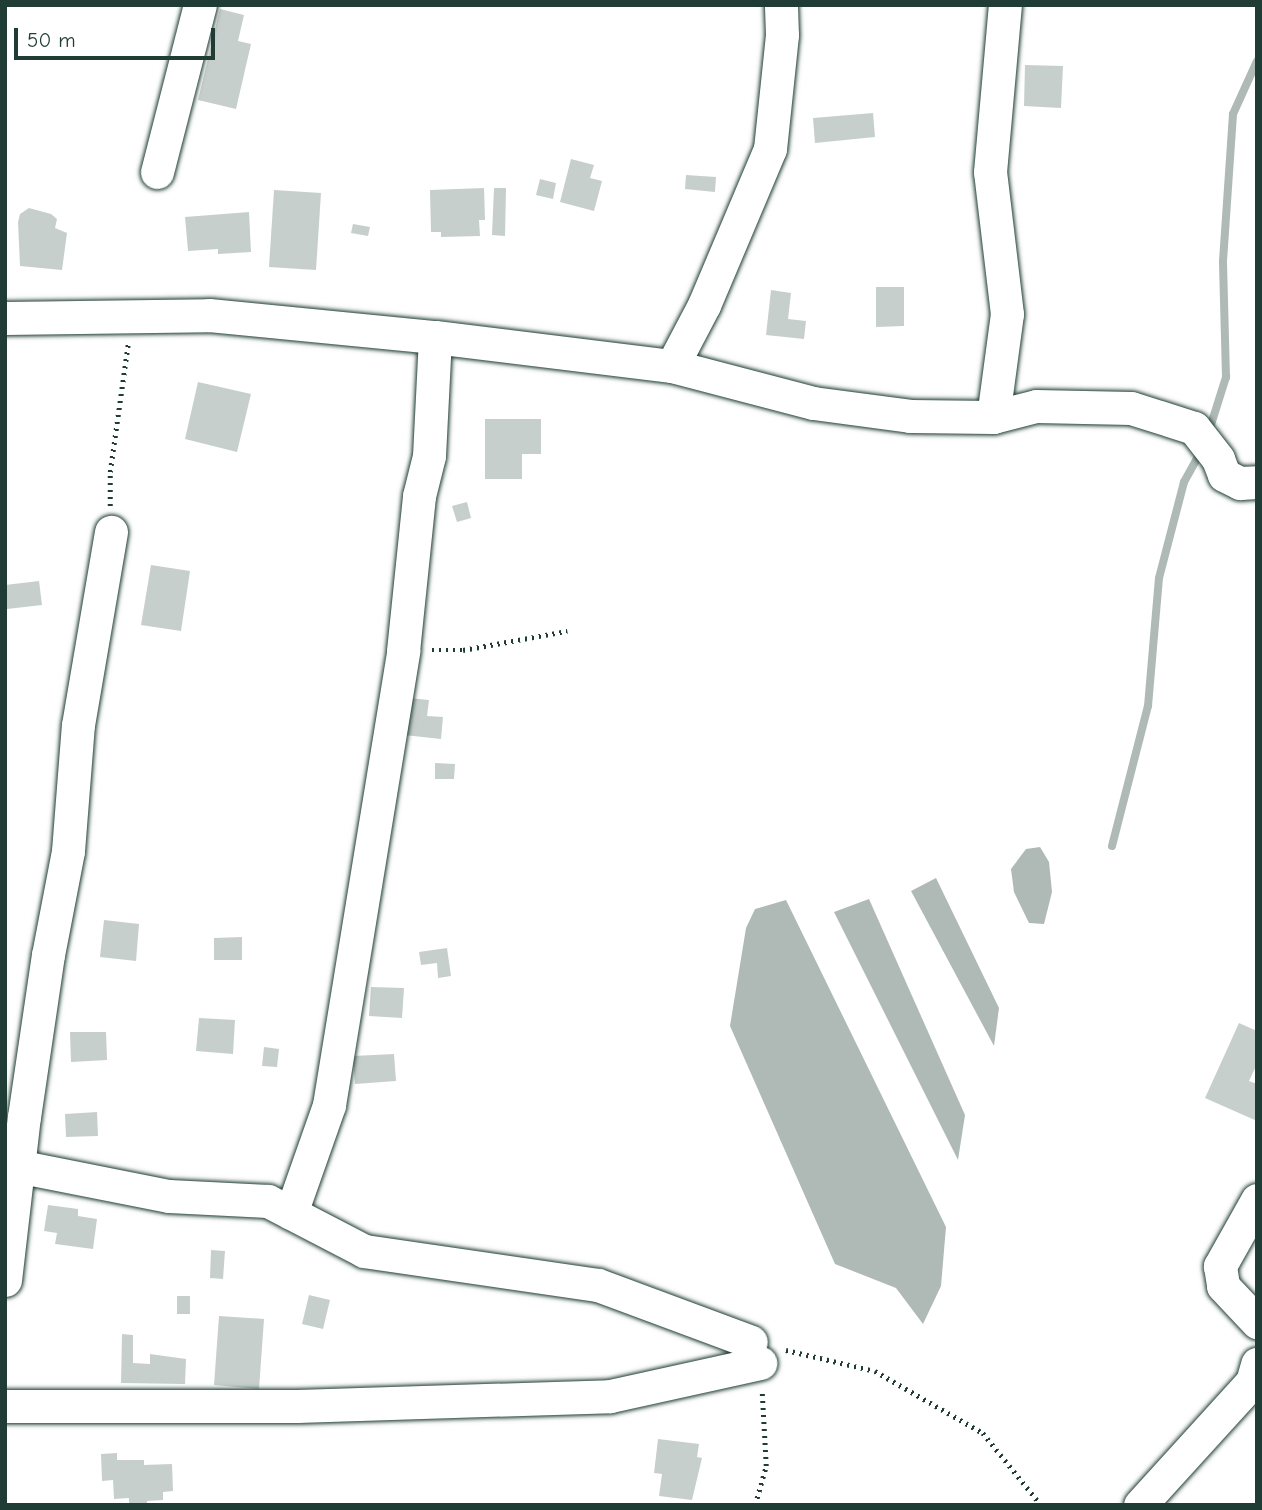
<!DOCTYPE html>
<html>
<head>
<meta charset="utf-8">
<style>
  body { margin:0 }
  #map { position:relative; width:1262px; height:1510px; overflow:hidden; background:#fff; font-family:"Comic Neue",sans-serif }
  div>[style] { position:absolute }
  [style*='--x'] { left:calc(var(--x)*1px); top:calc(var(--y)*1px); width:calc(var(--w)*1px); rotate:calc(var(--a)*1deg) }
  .water>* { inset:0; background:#afbab7 }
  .stream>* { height:8px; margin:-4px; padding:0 4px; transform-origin:4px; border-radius:4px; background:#afbab7 }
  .building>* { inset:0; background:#c7cfcc }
  .path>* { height:4.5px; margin-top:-2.25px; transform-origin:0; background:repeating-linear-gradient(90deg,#1f3d34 0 2px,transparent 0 7px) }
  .roads { filter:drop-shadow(0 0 2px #1f3d34) drop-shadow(0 0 2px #1f3d34) }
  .minor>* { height:33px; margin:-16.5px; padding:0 16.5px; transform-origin:16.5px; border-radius:16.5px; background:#fff }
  span { translate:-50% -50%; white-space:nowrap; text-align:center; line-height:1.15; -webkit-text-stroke:5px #fff; paint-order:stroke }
  .frame { position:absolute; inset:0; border:7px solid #1f3d34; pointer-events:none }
  .scale { position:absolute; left:14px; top:28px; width:201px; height:32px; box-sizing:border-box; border:4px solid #1f3d34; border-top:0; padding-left:9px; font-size:21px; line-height:24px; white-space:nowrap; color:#1f3d34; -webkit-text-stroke:5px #fff; paint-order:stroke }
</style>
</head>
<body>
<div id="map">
  <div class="water">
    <div style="clip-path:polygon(1040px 847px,1049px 862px,1052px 892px,1044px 924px,1029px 923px,1014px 892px,1011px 869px,1026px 849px)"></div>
    <div style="clip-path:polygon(936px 878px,999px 1008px,994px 1046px,911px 891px)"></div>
    <div style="clip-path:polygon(869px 899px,965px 1115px,958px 1160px,834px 912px)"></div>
    <div style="clip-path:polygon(786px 900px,946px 1227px,941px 1286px,923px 1324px,896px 1288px,835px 1264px,730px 1026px,746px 928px,755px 909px)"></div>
  </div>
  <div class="stream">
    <div style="--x:1209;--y:431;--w:57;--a:-72.5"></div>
    <div style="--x:1226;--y:377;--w:116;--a:-91.5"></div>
    <div style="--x:1223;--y:261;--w:147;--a:-86.1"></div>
    <div style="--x:1233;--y:114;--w:58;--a:-65.6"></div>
    <div style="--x:1112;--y:846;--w:145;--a:-75.6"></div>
    <div style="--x:1148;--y:706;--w:128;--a:-85.1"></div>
    <div style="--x:1159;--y:578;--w:99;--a:-75.4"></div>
    <div style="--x:1184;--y:482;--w:38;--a:-61"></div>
  </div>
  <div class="building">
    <div style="clip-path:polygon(220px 9px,244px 15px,238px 41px,251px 44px,236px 109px,198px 100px)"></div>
    <div style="clip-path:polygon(1025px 65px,1063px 66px,1061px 108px,1024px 106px)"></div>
    <div style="clip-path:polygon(873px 113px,875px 137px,815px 143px,813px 118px)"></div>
    <div style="clip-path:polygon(571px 159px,594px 165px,590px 178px,602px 181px,594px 211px,560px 202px)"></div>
    <div style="clip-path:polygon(686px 175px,716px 177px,715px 192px,685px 189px)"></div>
    <div style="clip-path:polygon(540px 179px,556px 183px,553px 199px,536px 195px)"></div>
    <div style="clip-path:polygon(484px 188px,485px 220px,479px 220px,480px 236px,441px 237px,441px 232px,431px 232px,430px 190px)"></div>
    <div style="clip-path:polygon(494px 188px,506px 188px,505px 236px,492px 235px)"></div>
    <div style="clip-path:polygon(274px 190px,321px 193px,316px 270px,269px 267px)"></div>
    <div style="clip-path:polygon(29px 208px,51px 214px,57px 219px,55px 228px,67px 233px,62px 270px,20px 266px,18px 222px,20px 214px)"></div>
    <div style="clip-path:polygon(249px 212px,251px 252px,218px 254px,218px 249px,188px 251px,185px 217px)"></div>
    <div style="clip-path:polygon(353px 224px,370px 227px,368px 236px,351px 233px)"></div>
    <div style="clip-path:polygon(876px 287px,904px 287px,904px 326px,876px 327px)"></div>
    <div style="clip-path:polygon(771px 290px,791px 293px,788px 319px,806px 321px,804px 339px,766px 335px)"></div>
    <div style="clip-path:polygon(198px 382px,251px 394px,237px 452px,185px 439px)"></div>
    <div style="clip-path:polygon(485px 419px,541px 419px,541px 454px,522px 454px,522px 479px,485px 479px)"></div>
    <div style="clip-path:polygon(467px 502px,471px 518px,457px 522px,452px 506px)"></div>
    <div style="clip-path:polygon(151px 565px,190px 571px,181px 631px,141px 625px)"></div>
    <div style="clip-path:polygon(39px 581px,42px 605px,7px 609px,5px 585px)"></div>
    <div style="clip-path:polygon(408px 698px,429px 700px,427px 716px,443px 717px,441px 739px,404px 735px)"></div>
    <div style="clip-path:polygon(435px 763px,455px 764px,454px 779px,435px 779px)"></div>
    <div style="clip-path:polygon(104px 920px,139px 924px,136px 961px,100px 957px)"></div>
    <div style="clip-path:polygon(242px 937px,242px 960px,214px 960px,214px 938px)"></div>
    <div style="clip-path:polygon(447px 948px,451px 976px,438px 978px,437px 963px,421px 965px,419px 952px)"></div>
    <div style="clip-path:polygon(371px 987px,404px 988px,402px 1018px,369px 1016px)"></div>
    <div style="clip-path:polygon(199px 1018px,235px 1020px,233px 1054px,196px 1051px)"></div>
    <div style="clip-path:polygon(1239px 1023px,1257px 1031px,1257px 1064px,1249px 1081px,1257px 1084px,1257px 1121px,1205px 1098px)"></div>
    <div style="clip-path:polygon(70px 1032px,106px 1032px,107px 1060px,71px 1062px)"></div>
    <div style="clip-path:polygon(264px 1047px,279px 1049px,277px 1067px,262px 1066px)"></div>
    <div style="clip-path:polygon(394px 1054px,396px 1081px,355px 1084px,353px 1056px)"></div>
    <div style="clip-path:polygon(97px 1112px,98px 1136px,66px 1137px,65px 1114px)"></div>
    <div style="clip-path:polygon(48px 1205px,78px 1209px,78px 1216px,97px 1219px,93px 1249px,55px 1244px,57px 1233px,44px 1231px)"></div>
    <div style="clip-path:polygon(211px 1250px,225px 1251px,223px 1279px,210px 1278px)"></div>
    <div style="clip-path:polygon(309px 1295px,330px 1300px,323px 1329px,302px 1324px)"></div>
    <div style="clip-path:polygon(177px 1296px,190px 1296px,190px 1314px,177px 1314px)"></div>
    <div style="clip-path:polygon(219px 1316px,264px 1319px,259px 1389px,214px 1385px)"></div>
    <div style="clip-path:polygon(122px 1334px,133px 1335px,133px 1363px,150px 1364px,150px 1354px,186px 1359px,185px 1384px,121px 1383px)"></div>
    <div style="clip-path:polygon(658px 1439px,699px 1444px,697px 1457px,702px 1458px,692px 1500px,659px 1496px,662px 1474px,654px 1473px)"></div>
    <div style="clip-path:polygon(117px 1453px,117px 1460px,144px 1460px,144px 1465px,172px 1464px,173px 1491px,163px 1492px,163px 1500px,147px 1501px,147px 1505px,129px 1505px,129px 1498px,114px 1499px,113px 1480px,102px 1481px,101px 1454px)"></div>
  </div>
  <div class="path">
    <div style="--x:110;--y:506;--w:34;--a:-90"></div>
    <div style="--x:110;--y:472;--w:129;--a:-82"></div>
    <div style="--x:432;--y:650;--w:31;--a:0"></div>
    <div style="--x:463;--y:650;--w:106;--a:-10.4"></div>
    <div style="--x:786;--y:1350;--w:91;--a:13.3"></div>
    <div style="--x:875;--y:1371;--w:125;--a:29.9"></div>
    <div style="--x:983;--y:1433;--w:92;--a:51.1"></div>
    <div style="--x:755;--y:1505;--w:41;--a:-74.2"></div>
    <div style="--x:766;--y:1466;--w:73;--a:-93.1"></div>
  </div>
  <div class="roads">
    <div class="minor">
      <div style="--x:157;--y:172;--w:172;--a:-75.6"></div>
      <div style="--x:5;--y:318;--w:204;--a:-0.8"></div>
      <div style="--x:209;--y:315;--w:227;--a:5.6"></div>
      <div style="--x:435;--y:337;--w:239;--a:7"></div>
      <div style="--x:672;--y:366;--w:69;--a:-62.3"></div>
      <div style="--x:704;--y:305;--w:169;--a:-67.1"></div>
      <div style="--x:770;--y:149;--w:115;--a:-84"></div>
      <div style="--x:782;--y:35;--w:30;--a:-92"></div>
      <div style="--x:672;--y:366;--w:146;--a:14.7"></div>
      <div style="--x:813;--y:403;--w:98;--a:7.6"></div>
      <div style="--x:910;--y:416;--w:83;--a:0.7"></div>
      <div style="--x:993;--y:417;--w:44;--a:-14.3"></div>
      <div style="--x:1036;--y:406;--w:95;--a:1.2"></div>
      <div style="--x:1131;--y:408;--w:66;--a:17.6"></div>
      <div style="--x:1194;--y:428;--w:39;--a:52"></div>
      <div style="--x:1218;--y:459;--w:17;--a:69"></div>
      <div style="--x:1224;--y:475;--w:18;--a:27"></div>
      <div style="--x:1240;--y:483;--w:17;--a:-3"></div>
      <div style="--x:993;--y:417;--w:104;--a:-82.3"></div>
      <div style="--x:1007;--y:314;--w:143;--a:-96.8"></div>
      <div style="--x:990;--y:172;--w:168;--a:-84.9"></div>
      <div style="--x:17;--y:1166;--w:155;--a:11.2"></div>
      <div style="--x:169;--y:1196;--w:99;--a:2.9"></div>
      <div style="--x:268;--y:1201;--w:108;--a:27.5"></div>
      <div style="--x:364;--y:1251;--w:236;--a:8.3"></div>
      <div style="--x:598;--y:1285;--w:163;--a:20.4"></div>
      <div style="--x:1257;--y:1200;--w:76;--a:119.3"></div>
      <div style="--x:1220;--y:1266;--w:20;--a:81"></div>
      <div style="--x:1223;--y:1286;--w:50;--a:46.6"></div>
      <div style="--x:291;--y:1213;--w:114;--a:-70.6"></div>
      <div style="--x:329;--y:1105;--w:460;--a:-80.7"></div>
      <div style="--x:403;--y:651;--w:156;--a:-84.1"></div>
      <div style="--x:419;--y:496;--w:41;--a:-76"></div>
      <div style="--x:429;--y:456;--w:119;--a:-87.1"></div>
      <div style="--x:5;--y:1280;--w:164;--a:-83.4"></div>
      <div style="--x:24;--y:1117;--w:164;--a:-81.6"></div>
      <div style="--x:48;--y:955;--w:106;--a:-79.1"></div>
      <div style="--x:68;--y:851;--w:126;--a:-85.5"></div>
      <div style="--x:78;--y:725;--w:196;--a:-80.3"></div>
      <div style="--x:5;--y:1406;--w:292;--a:0"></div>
      <div style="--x:297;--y:1406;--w:313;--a:-1.8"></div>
      <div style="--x:610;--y:1396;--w:154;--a:-12.4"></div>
      <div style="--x:1140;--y:1505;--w:166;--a:-47.7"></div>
      <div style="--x:1252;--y:1382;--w:19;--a:-74"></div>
    </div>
  </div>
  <div class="frame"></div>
  <div class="scale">50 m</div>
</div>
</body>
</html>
